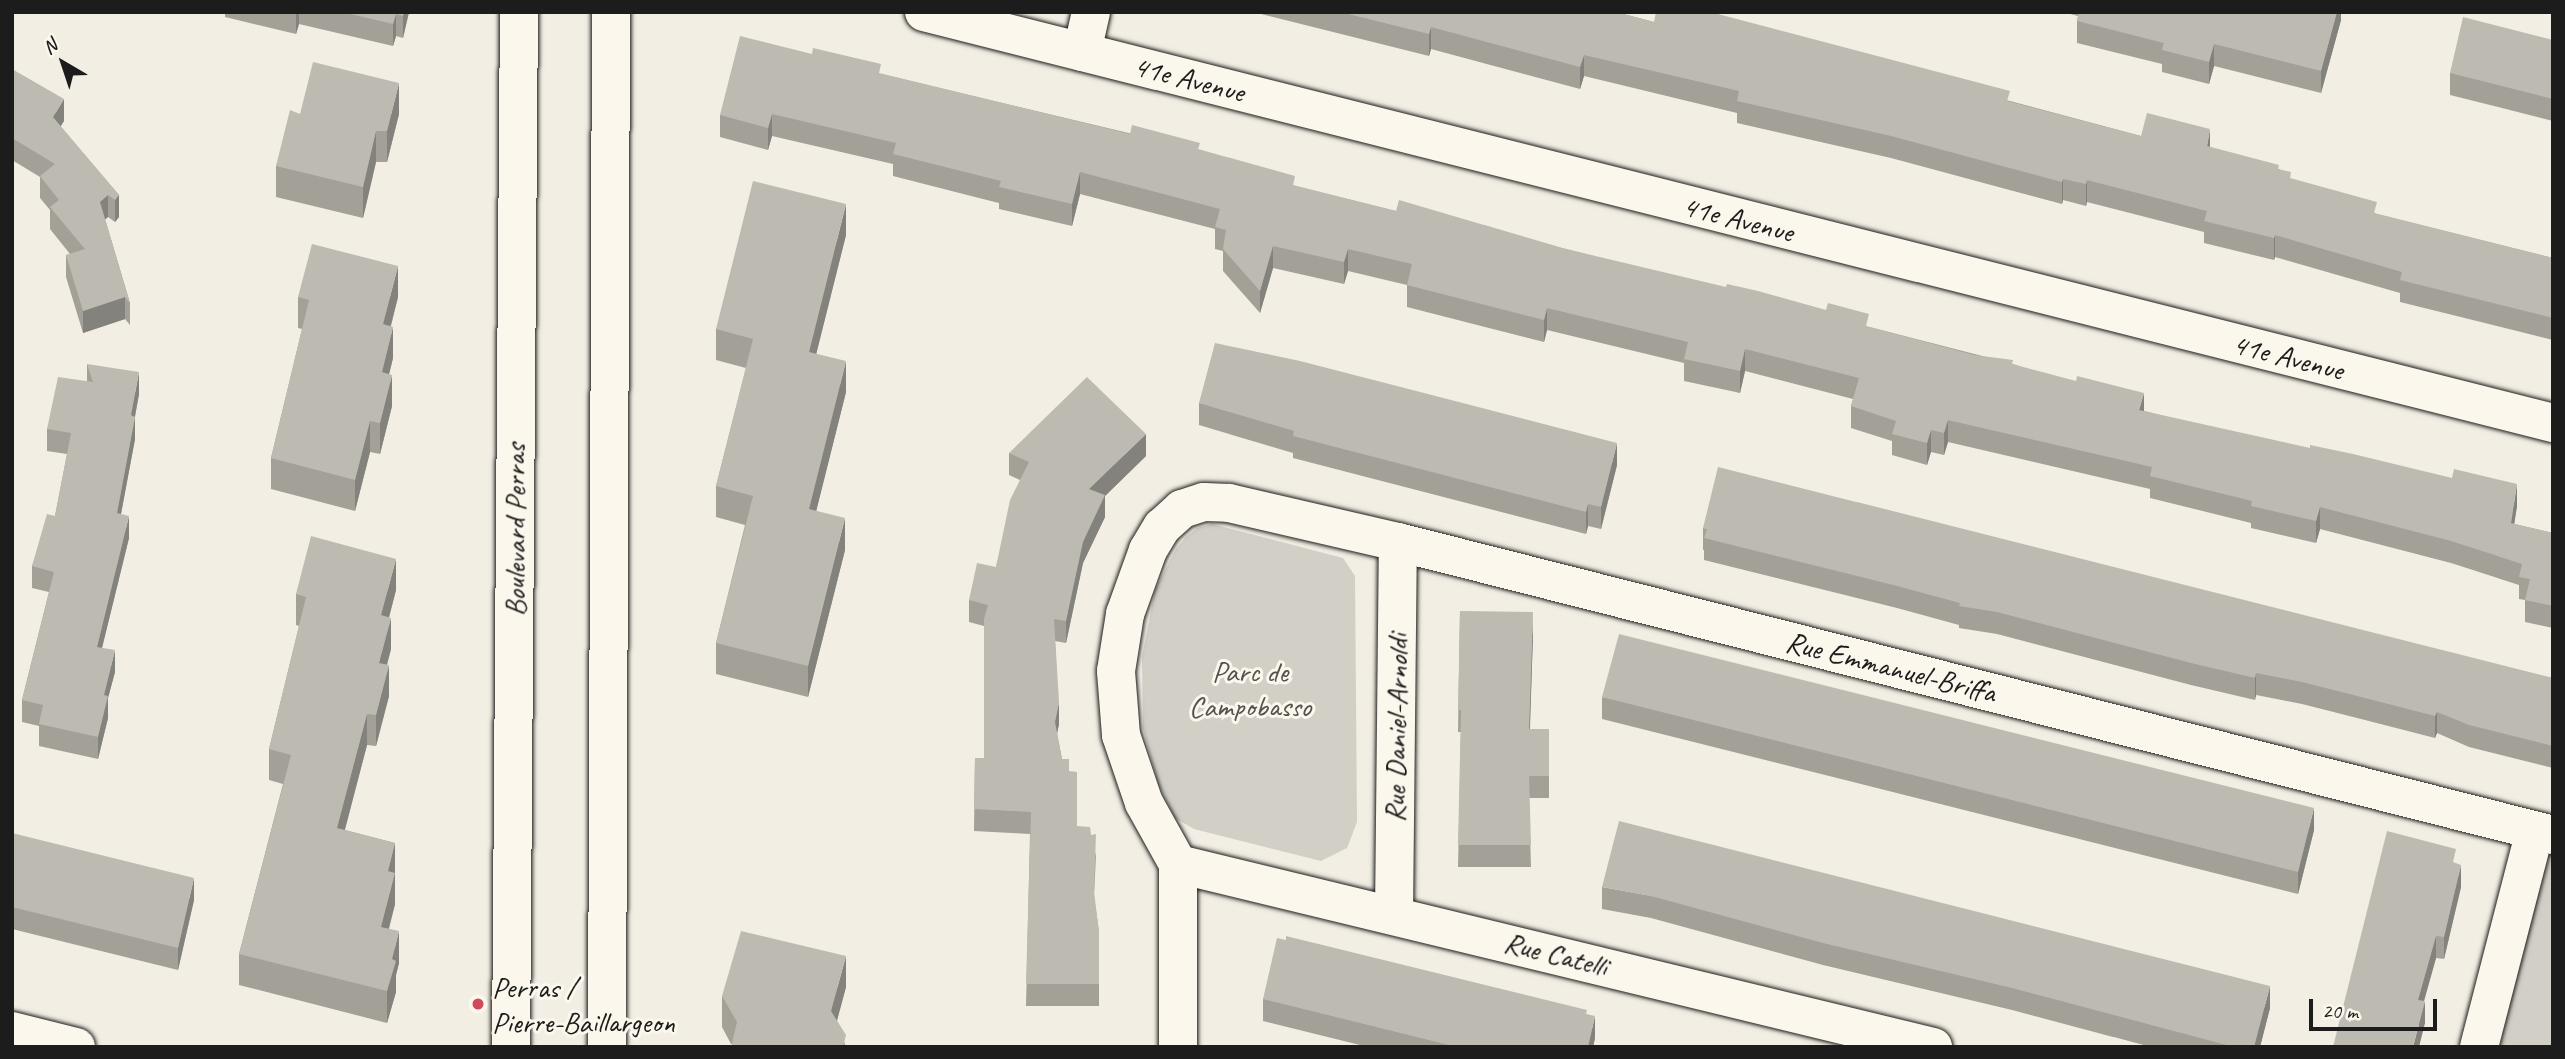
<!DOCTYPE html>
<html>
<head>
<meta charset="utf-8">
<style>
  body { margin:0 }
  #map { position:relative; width:2565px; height:1059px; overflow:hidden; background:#f2eee4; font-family:Caveat,sans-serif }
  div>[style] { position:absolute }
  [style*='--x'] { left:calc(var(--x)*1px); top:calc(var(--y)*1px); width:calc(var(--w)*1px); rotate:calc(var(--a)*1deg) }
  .green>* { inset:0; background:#d2cfc6 }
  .roads { filter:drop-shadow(0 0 2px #1c1c1c) drop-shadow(0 0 2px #1c1c1c) }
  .minor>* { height:38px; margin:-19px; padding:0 19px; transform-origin:19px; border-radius:19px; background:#fbf7ec }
  .secondary>* { height:38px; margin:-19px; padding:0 19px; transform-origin:19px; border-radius:19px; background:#fbf7ec }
  .wall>* { inset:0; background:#a3a098 }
  .shaded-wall>* { inset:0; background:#84827c }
  .building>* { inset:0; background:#bdbab1 }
  .dots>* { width:19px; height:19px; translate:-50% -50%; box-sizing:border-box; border:4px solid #fbf7ec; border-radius:50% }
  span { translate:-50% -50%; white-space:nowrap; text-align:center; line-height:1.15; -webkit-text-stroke:6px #fbf7ec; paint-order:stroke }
  .street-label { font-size:30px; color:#1c1c1c }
  .park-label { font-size:30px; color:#53524f }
  .poi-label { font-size:30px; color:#1c1c1c }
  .left { translate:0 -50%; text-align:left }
  .frame { position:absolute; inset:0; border:14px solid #1c1c1c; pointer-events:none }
  .north { position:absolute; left:28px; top:28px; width:70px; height:70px; -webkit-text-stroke:5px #fbf7ec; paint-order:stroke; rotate:321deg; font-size:19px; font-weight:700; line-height:28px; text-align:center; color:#1c1c1c }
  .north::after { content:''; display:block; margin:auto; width:24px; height:32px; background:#1c1c1c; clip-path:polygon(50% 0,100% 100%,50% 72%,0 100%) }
  .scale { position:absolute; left:2309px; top:999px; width:128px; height:32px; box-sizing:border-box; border:4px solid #1c1c1c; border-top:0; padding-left:9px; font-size:21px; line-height:24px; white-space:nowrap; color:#1c1c1c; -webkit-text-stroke:5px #fbf7ec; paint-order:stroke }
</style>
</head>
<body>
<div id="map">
  <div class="green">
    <div style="clip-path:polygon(1212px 524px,1343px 558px,1355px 576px,1357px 822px,1347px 848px,1321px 861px,1194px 829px,1175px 818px,1158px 783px,1143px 729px,1142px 657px,1155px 590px,1176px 549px,1186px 537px,1197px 528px)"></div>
    <div style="clip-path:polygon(2553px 835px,2553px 1047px,2479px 1047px)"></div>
  </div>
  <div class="roads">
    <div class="minor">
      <div style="--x:924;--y:12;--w:1680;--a:14.16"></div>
      <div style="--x:1082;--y:52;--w:41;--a:-77.3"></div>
      <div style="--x:1178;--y:864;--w:777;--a:13.62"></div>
      <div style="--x:1394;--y:914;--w:372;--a:-89.4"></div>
      <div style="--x:12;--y:1031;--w:66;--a:14"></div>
      <div style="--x:1178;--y:1047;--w:183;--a:-90"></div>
      <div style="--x:1178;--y:864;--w:70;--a:-119.1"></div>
      <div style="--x:1144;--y:803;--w:72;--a:-108.7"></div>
      <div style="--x:1121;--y:735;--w:64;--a:-94.5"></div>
      <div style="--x:1116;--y:671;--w:58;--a:-81"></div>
      <div style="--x:1125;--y:614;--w:68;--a:-70.2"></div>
      <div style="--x:1148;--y:550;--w:27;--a:-59"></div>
      <div style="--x:1162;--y:527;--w:27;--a:-42"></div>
      <div style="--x:1182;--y:509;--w:23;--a:-18"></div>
      <div style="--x:1204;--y:502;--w:25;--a:2"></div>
      <div style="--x:1229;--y:503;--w:173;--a:13"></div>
      <div style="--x:1398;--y:542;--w:1192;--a:14.23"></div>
      <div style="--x:2479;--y:1047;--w:223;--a:-75.5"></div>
    </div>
    <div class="secondary">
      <div style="--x:511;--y:1047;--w:1035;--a:-89.56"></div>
      <div style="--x:607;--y:1047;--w:1035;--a:-89.78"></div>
    </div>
  </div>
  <div class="wall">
    <div style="clip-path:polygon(225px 12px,409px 12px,403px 38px,396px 36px,393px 46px,299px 24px,296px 34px,225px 17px)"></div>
    <div style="clip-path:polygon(1253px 12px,1616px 12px,1654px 22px,2010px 101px,2141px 136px,2210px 147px,2279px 169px,2291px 179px,2377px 214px,2553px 258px,2553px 340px,2400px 302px,2400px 293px,2275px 257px,2274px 260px,2204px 243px,2204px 232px,2087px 202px,2086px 206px,2063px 200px,2062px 204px,1891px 158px,1737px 123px,1737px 113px,1584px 76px,1580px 89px,1431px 49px,1429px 56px)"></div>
    <div style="clip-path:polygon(2063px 12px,2341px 12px,2341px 20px,2321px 93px,2214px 66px,2209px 84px,2162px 72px,2162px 64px,2077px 43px,2077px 21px,2078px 16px)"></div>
    <div style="clip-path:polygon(2553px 40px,2553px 121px,2450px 95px,2450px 73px)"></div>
    <div style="clip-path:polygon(812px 54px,881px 74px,1200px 150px,1295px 186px,1396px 211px,1566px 249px,2013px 364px,2144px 411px,2517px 506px,2514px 524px,2553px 533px,2553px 628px,2525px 622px,2525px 600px,2519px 599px,2519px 585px,2451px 563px,2320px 529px,2316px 543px,2251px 528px,2251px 523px,2150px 498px,2150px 489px,1948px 442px,1944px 455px,1931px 452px,1927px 465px,1892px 455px,1892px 441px,1851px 428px,1851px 406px,1853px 399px,1745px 371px,1740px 393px,1684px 381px,1684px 363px,1547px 330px,1544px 342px,1407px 307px,1407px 285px,1348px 271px,1344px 284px,1273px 268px,1260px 313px,1223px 271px,1223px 251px,1215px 249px,1215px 229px,1080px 194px,1072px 226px,999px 209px,999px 203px,893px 176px,893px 164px,772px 136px,768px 150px,720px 137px,720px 115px)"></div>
    <div style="clip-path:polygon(12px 69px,64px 121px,60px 126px,119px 195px,119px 217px,115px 222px,108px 217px,105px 219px,130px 303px,130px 325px,125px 319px,83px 333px,66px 277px,66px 255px,70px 254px,50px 229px,50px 210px,40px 198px,40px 177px,12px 160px)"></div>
    <div style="clip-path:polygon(300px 114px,399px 114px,387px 162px,376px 162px,363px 218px,276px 197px,276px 166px)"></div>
    <div style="clip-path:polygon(846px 235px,816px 354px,846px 392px,816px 511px,845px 550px,808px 697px,716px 674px,716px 643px,745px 525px,716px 517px,716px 486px,746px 368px,716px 360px,716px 329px)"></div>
    <div style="clip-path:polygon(298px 297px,398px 297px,391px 326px,393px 358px,389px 374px,392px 406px,380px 454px,370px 452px,355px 511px,271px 489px,271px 458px,302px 329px,298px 328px)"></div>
    <div style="clip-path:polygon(87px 364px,139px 394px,135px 417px,135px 439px,121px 514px,129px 538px,102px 648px,115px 672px,108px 698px,108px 718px,98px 759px,39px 746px,39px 726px,22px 722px,22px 700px,49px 592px,32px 588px,32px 566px,55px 516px,67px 454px,47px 451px,47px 429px,87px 381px)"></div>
    <div style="clip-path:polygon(1199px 403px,1617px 465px,1601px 529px,1588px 526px,1586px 534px,1293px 458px,1293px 453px,1199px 425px)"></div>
    <div style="clip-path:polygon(1009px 453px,1146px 456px,1105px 496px,1105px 517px,1083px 563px,1066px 643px,1055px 641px,1059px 724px,1057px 733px,1062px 759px,1069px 771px,1077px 826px,1091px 835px,1096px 856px,1094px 896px,1099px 932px,1099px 1006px,1026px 1006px,1030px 834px,974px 831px,975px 758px,984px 758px,984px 626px,969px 622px,969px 600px,996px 567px,1020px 480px,1009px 475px)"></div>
    <div style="clip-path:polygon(1703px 528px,2553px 678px,2553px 768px,2469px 747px,2437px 733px,2435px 738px,2302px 704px,2256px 695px,2255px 700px,2191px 685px,1997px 634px,1959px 628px,1959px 625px,1897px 608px,1704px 560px,1704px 550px,1703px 550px)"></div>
    <div style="clip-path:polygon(396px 590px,389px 618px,391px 649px,387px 665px,389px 696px,376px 746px,367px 745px,345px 830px,395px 843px,395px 904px,389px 929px,399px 963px,396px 975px,396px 992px,387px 1023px,239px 985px,239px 954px,283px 784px,269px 780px,269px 749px,299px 626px,296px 625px,296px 594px)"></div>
    <div style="clip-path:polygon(1460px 611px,1533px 634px,1530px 729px,1549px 751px,1549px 798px,1529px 798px,1531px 867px,1458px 867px,1461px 732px,1458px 732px)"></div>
    <div style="clip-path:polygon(1602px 697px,2314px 830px,2298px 894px,1602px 719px)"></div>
    <div style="clip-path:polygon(12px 833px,194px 900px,178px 970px,12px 929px)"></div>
    <div style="clip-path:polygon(2456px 863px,2461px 887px,2444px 959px,2436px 958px,2424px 1001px,2425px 1023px,2333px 1047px)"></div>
    <div style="clip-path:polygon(1602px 887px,2270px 1008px,2260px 1047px,2151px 1047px,2012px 1010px,1823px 965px,1651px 918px,1602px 909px)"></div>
    <div style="clip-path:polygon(846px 987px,837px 1021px,846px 1047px,731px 1044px,722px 1027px,722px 996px)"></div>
    <div style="clip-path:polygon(1263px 999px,1587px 1014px,1595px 1038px,1593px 1047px,1368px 1047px,1263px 1021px)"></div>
  </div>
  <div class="shaded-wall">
    <div style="clip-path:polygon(296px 12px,299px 12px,299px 24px,296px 34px)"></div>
    <div style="clip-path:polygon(404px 12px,409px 12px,403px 38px,403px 16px)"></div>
    <div style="clip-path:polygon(2337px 12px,2341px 12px,2341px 20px,2321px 93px,2321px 71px)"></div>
    <div style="clip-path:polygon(396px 14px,396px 36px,393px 46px,393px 24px)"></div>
    <div style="clip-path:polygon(1431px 27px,1431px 49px,1429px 56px,1429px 34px)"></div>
    <div style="clip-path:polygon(2214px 44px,2214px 66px,2209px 84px,2209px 62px)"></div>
    <div style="clip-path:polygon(1584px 55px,1584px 76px,1580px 89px,1580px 67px)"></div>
    <div style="clip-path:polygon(399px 83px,399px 114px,387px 162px,387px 131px)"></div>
    <div style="clip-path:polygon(64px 99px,64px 121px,53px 139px,53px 117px)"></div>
    <div style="clip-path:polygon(772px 114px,772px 136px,768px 150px,768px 128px)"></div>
    <div style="clip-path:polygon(2210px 129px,2210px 151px,2207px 146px)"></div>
    <div style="clip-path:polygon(376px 131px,376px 162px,363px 218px,363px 187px)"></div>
    <div style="clip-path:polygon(1080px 172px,1080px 194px,1072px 226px,1072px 204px)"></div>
    <div style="clip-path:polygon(2063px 179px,2063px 200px,2062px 204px,2062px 182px)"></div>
    <div style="clip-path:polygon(2087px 180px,2087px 202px,2086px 206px,2086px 184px)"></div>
    <div style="clip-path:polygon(108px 195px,108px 217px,100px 224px,100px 202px)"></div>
    <div style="clip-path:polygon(119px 195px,119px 217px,115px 222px,115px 200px)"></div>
    <div style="clip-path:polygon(846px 204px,846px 235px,809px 383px,809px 352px)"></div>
    <div style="clip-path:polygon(2275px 235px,2275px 257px,2274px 260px,2274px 238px)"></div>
    <div style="clip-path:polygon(1273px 246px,1273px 268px,1260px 313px,1260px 291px)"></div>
    <div style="clip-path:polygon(1348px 249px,1348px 271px,1344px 284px,1344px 262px)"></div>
    <div style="clip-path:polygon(398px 266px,398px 297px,383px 355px,383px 324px)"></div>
    <div style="clip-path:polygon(125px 297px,125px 319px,83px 333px,83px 311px)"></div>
    <div style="clip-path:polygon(1547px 308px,1547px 330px,1544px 342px,1544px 320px)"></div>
    <div style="clip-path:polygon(393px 327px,393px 358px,382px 403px,382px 372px)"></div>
    <div style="clip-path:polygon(1745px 349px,1745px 371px,1740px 393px,1740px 371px)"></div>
    <div style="clip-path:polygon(846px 361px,846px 392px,809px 540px,809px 509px)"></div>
    <div style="clip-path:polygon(139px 372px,139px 394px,131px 437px,131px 415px)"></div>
    <div style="clip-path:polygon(392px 375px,392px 406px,380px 454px,380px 423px)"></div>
    <div style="clip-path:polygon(2144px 393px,2144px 415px,2139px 410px)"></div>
    <div style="clip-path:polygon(135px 417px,135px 439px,117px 535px,117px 513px)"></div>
    <div style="clip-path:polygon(1948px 420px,1948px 442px,1944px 455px,1944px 433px)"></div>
    <div style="clip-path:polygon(370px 421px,370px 452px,355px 511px,355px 480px)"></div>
    <div style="clip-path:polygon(1931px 430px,1931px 452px,1927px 465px,1927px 443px)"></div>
    <div style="clip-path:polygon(1146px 434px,1146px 456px,1105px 496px,1105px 517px,1083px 563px,1066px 643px,1066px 621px,1089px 489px)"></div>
    <div style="clip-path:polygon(1617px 443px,1617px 465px,1601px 529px,1601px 507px)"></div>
    <div style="clip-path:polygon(2517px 484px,2517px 506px,2511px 545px,2511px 523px)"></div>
    <div style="clip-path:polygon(1588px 504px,1588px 526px,1586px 534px,1586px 512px)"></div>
    <div style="clip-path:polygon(2320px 507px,2320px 529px,2316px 543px,2316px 521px)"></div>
    <div style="clip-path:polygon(129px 516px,129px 538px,97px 668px,97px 647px)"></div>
    <div style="clip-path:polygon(845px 518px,845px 550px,808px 697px,808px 666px)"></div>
    <div style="clip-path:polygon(396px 559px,396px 590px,381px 647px,381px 615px)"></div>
    <div style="clip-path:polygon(1533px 612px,1533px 634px,1529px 751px,1529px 729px)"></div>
    <div style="clip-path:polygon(391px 618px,391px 649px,379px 694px,379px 663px)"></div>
    <div style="clip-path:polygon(115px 650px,115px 672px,108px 698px,108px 718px,98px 759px,98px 737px,104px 695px)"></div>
    <div style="clip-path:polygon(389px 665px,389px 696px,376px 746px,376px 715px)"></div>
    <div style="clip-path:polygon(2256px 673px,2256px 695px,2255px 700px,2255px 678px)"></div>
    <div style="clip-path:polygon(1059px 702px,1059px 724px,1055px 744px,1055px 722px)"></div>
    <div style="clip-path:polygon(2437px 712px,2437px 733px,2435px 738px,2435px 716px)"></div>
    <div style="clip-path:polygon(367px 714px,367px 745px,337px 859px,337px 828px)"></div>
    <div style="clip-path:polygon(2314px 808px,2314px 830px,2298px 894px,2298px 872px)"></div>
    <div style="clip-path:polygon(395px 843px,395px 904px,381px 958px,381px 927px,388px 871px)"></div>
    <div style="clip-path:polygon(2461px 865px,2461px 887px,2444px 959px,2444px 937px)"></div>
    <div style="clip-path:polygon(194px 878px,194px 900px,178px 970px,178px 948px)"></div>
    <div style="clip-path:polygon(399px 931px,399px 963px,396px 975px,396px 992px,387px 1023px,387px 991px,392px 959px)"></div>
    <div style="clip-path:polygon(2436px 936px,2436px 958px,2418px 1022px,2418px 1000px)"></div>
    <div style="clip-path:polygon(846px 956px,846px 987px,831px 1042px,831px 1011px)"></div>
    <div style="clip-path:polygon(2270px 986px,2270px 1008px,2260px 1047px,2254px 1047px)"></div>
    <div style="clip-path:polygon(2425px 1001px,2425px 1023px,2419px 1047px,2413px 1047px)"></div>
    <div style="clip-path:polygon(1595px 1016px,1595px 1038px,1593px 1047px,1588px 1047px)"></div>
  </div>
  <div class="building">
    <div style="clip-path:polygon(342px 12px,404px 12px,403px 16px,396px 14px,393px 24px)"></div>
    <div style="clip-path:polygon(1340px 12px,1616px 12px,1654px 22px,1656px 12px,1710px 12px,2010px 91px,2007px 101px,2141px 136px,2147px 113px,2210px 129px,2207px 146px,2279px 165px,2278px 169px,2291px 172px,2290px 178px,2377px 202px,2374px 213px,2553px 258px,2553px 318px,2400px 280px,2402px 272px,2275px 235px,2274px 238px,2204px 221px,2207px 211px,2087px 180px,2086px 184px,2063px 179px,2062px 182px,1891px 136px,1737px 101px,1739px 91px,1584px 55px,1580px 67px,1431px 27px,1429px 34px)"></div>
    <div style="clip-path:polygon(2079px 12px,2337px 12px,2321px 71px,2214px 44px,2209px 62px,2162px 50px,2164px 43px,2077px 21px)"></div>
    <div style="clip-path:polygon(2463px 17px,2553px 40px,2553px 99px,2450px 73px)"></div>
    <div style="clip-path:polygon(740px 36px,812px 54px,813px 48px,881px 64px,879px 73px,1130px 134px,1132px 125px,1200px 143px,1198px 149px,1295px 176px,1293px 185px,1396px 211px,1399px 200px,1566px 249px,1726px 287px,1727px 284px,1758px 291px,1826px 310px,1828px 303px,1869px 314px,1866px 326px,1974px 355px,2013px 360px,2012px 364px,2076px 381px,2077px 376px,2144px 393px,2139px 410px,2310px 448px,2310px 445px,2353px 454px,2452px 478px,2454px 469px,2517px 484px,2511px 523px,2553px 533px,2553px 606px,2525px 600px,2530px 579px,2519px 577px,2522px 564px,2451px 541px,2320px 507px,2316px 521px,2251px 506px,2252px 501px,2150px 476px,2152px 467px,1948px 420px,1944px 433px,1931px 430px,1927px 443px,1892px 434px,1896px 421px,1851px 406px,1859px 378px,1745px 349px,1740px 371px,1684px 359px,1688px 342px,1547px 308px,1544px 320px,1407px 285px,1412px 264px,1348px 249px,1344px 262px,1273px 246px,1260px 291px,1223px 249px,1226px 230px,1215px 227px,1220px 209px,1080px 172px,1072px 204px,999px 187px,1001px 181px,893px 154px,896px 143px,772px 114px,768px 128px,720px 115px)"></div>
    <div style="clip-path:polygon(313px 62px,399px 83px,387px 131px,376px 131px,363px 187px,276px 166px,290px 110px,300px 114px)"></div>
    <div style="clip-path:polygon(12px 69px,64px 99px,53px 117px,119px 195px,115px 200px,108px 195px,100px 202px,130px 303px,125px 297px,83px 311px,66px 255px,85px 249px,50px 207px,59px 200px,40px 176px,55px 164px,12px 138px)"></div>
    <div style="clip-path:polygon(753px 181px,846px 204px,809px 352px,846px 361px,809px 509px,845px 518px,808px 666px,716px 643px,753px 496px,716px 486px,753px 339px,716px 329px)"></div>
    <div style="clip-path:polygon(312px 244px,398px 266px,383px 324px,393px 327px,382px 372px,392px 375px,380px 423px,370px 421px,355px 480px,271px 458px,309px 300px,298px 297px)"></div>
    <div style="clip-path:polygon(1215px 343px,1300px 361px,1617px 443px,1601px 507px,1588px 504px,1586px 512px,1293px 436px,1294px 431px,1199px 403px)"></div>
    <div style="clip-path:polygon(87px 364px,139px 372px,131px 415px,135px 417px,117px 513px,129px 516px,97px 647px,115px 650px,104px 695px,108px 696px,98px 737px,39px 724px,43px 705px,22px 700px,54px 572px,32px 566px,47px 514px,55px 516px,71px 433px,47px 429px,58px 377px,93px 382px)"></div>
    <div style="clip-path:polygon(1087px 377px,1146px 434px,1089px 489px,1105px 495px,1083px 542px,1066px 621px,1054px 619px,1059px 702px,1055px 722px,1062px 759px,1069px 759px,1069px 771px,1077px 772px,1077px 826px,1090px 827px,1091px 835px,1096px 834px,1094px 892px,1099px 932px,1099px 984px,1026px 984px,1031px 812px,974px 809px,975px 758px,984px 758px,984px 619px,988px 605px,969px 600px,977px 563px,996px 567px,1010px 500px,1029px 462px,1009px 453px)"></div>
    <div style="clip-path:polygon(1718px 467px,2553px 678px,2553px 746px,2469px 725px,2437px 712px,2435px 716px,2302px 682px,2256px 673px,2255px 678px,2191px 663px,1997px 612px,1959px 606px,1960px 603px,1897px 586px,1704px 538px,1707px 529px,1703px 528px)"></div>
    <div style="clip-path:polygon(311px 536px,396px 559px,381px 615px,391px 618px,379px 663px,389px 665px,376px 715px,367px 714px,337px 828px,395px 843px,388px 871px,395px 873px,381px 927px,399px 931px,392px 959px,396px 961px,387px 991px,239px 954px,291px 755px,269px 749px,306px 597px,296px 594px)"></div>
    <div style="clip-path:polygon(1460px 611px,1533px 612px,1529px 729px,1549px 729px,1549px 776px,1529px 776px,1531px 845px,1458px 845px,1461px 710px,1458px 710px)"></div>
    <div style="clip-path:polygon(1619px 634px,2314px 808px,2298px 872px,1602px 697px)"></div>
    <div style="clip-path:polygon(1619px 821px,2270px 986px,2254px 1047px,2234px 1047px,2012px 988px,1823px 943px,1651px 896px,1602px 887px)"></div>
    <div style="clip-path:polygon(2387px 831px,2456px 849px,2453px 862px,2461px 865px,2444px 937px,2436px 936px,2418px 1000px,2425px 1001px,2413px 1047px,2333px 1047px)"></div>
    <div style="clip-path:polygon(12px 833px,194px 878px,178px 948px,12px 907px)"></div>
    <div style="clip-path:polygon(741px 931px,846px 956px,831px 1011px,846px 1035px,843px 1047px,731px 1047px,737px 1022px,722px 996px)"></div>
    <div style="clip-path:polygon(1286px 936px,1587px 1010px,1586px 1014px,1595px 1016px,1588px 1047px,1457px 1047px,1263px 999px,1277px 938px,1286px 940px)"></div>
  </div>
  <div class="dots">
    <div style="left:478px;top:1004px;background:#d1495b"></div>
  </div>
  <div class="street-label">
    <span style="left:1189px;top:79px;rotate:14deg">41e Avenue</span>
    <span style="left:1738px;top:219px;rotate:14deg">41e Avenue</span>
    <span style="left:2288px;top:357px;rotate:14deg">41e Avenue</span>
    <span style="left:515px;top:530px;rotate:-90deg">Boulevard Perras</span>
    <span style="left:1891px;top:667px;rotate:14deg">Rue Emmanuel-Briffa</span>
    <span style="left:1396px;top:728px;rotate:-89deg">Rue Daniel-Arnoldi</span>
    <span style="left:1556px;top:954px;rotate:14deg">Rue Catelli</span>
  </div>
  <div class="park-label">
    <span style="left:1250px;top:688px">Parc de<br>Campobasso</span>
  </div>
  <div class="poi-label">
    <span class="left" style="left:492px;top:1004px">Perras /<br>Pierre-Baillargeon</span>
  </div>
  <div class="frame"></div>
  <div class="north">N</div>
  <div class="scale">20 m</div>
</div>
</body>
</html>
